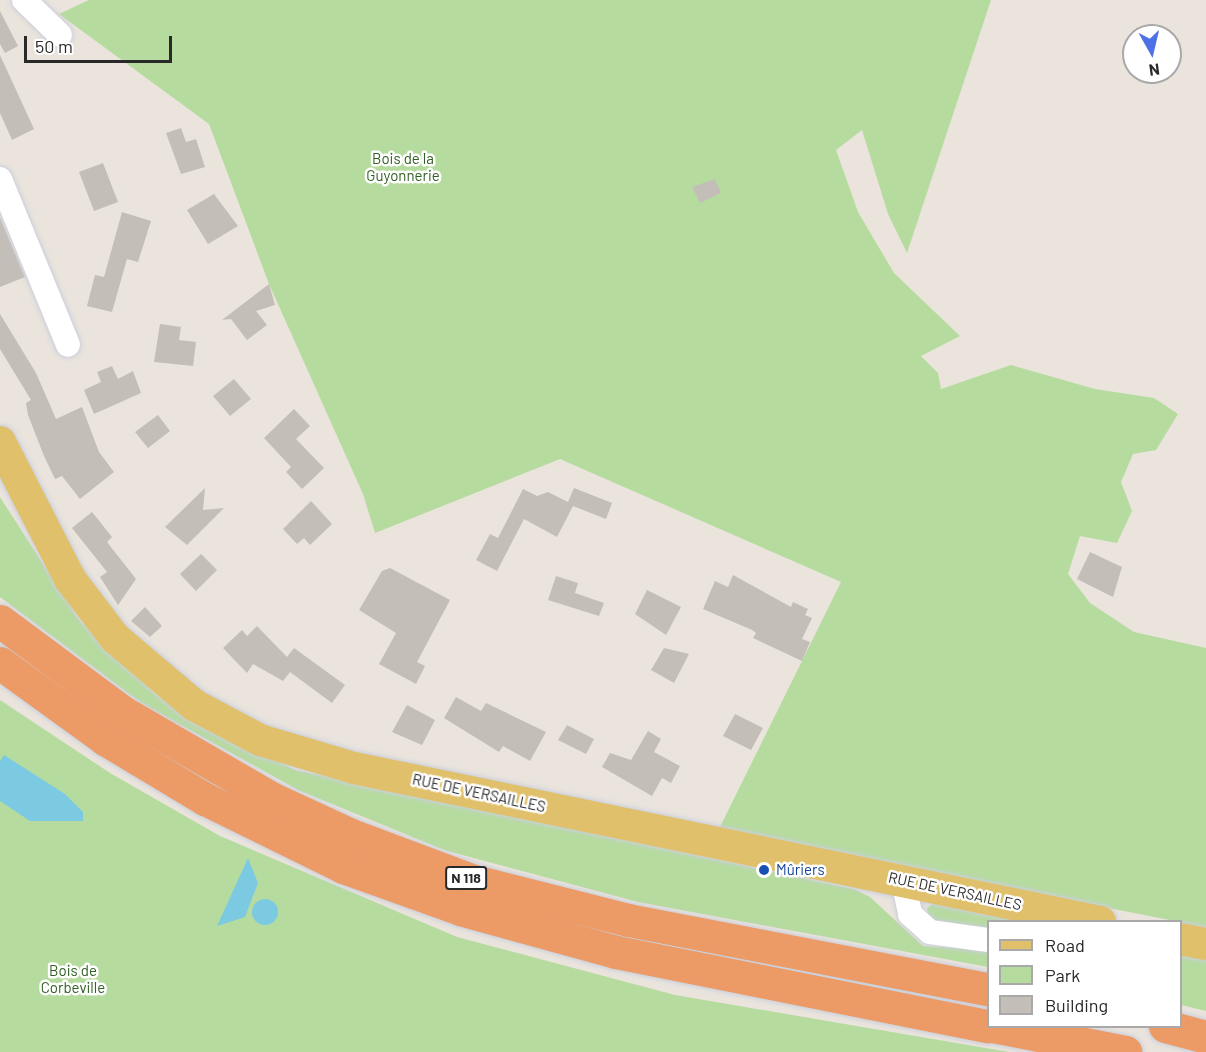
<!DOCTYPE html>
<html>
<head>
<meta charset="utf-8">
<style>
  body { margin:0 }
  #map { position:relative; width:1206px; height:1052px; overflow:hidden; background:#eae4dd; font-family:Barlow,sans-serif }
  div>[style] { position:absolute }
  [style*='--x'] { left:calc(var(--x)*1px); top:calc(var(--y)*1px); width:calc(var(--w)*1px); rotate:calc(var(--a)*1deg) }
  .green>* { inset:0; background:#b6db9f }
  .water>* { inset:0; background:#7bcae1 }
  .round { border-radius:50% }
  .building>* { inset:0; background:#c3beb8 }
  .roads { filter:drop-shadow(0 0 2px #cbcfda) drop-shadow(0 0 2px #cbcfda) }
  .minor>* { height:24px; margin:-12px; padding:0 12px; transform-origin:12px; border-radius:12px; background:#fff }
  .major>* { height:32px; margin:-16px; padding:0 16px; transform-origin:16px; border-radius:16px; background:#e1c06b }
  .highway>* { height:33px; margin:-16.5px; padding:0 16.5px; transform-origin:16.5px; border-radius:16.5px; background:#ec9a66 }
  .dots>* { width:16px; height:16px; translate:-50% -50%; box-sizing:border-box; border:3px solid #fff; border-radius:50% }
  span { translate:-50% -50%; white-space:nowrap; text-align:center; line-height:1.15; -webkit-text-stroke:5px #fff; paint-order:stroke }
  .shield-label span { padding:2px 4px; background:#fff; border:2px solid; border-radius:4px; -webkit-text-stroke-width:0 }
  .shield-label { font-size:14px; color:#292929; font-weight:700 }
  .park-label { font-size:15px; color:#315e22 }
  .street-label { font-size:15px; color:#292929 }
  .transit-label { font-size:15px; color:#164399 }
  .left { translate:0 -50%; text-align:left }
  .legend { position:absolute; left:987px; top:920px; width:195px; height:108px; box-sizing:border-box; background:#fff; border:2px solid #a9a9a9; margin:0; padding:8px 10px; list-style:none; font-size:18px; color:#292929 }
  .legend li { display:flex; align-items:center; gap:12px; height:30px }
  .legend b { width:30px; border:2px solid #a9a9a9 }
  .north { position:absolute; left:1122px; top:24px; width:60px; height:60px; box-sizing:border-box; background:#fff; border:2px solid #a9a9a9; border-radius:50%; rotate:172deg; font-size:16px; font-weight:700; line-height:24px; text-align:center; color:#292929 }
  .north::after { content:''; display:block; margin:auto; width:21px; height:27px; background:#4e71e6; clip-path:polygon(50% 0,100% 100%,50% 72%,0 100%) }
  .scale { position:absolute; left:24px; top:36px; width:148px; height:27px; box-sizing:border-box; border:3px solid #292929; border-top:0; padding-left:8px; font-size:18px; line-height:21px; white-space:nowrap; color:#292929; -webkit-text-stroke:4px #fff; paint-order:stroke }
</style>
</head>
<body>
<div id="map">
  <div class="green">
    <div style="clip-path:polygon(89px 0,991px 0,907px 253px,888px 214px,862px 130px,836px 150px,858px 212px,894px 273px,960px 336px,921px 356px,938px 373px,941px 389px,1011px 365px,1095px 389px,1154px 398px,1178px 414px,1156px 450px,1133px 454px,1121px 482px,1132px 511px,1117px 543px,1080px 536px,1068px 574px,1090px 603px,1134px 632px,1206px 648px,1206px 930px,1180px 922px,718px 831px,841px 582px,560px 459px,375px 533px,363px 494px,269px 284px,209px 124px,59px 14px)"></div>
    <div style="clip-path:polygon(0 497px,79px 620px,158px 697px,295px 770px,854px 889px,870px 897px,923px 946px,988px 950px,988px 967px,638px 902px,444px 850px,298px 790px,141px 703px,0 597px)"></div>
    <div style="clip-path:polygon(0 700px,110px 773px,220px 836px,457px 937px,675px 995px,1009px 1052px,0 1052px)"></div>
    <div style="clip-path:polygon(934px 903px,1034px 921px,988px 922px,988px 933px,929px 920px,927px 908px)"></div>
    <div style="clip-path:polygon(1180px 951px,1206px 959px,1206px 1011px,1181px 1005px)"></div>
  </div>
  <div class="water">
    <div style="clip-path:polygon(4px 755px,65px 794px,83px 812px,83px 821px,30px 821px,0 801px,0 761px)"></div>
    <div style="clip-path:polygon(248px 858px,258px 883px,245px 917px,217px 926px)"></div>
    <div class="round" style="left:252px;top:899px;width:26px;height:26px"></div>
  </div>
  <div class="building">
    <div style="clip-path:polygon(0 11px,18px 46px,5px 53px,0 44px)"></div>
    <div style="clip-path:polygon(0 55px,34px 129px,12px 140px,0 113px)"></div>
    <div style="clip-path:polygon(181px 128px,186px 142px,196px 139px,205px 167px,181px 174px,166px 133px)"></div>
    <div style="clip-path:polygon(103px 163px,118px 202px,94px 211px,79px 172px)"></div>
    <div style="clip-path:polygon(715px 179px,721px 193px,700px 203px,692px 187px)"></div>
    <div style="clip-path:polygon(214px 194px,238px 226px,208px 244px,187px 210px)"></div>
    <div style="clip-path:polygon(122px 212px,151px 221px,138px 262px,127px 259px,112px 312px,87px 306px,95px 275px,104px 277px)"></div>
    <div style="clip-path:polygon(0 217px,25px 277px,0 287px)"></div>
    <div style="clip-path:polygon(269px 284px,275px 305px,256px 311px,267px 325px,247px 340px,231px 319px,222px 320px)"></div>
    <div style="clip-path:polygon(0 314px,36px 373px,56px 419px,82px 407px,99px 452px,114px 472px,80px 499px,62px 476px,55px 479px,44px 456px,28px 415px,26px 403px,31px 400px,0 349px)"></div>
    <div style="clip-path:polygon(160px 324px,181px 327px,179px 340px,196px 342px,193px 366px,154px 362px)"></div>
    <div style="clip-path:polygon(112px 366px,118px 379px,133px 371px,141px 393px,94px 414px,84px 390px,101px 382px,97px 372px)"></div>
    <div style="clip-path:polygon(234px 379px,251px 399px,230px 416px,213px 396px)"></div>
    <div style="clip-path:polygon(294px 409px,310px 426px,296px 439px,324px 468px,302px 489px,286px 472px,291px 467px,264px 438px)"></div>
    <div style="clip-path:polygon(158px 415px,170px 431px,148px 448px,135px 432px)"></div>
    <div style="clip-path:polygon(205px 488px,203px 510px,224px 508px,187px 545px,165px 527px)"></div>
    <div style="clip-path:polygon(574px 488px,612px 503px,606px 519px,573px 506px,557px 537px,524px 519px,497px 571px,476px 560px,490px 534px,498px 538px,523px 489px,537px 496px,548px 492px,568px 502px)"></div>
    <div style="clip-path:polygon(311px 501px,332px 524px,310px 545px,304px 538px,297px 544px,283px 529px)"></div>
    <div style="clip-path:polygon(92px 512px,112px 537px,107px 542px,136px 579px,118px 605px,100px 577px,107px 572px,72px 528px)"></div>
    <div style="clip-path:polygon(1090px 552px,1122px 567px,1113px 597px,1077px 579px)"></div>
    <div style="clip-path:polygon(201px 554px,217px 570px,196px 591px,180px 574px)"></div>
    <div style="clip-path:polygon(390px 568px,450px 600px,417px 662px,425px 666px,416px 684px,379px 664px,396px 633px,359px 610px,382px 571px)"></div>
    <div style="clip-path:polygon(733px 575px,791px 607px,793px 602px,808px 609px,805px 615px,812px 618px,802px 639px,810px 642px,802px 661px,753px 638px,756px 633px,752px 630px,703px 609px,715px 581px,728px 587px)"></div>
    <div style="clip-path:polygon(556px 576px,578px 583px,575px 593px,604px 603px,599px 616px,548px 600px)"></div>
    <div style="clip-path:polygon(647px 590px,681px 607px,666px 635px,635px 614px)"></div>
    <div style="clip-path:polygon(145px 607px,162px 626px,150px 637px,131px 621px)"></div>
    <div style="clip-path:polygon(257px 626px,287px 657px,294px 648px,345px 685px,332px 703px,290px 672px,283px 681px,253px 664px,247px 673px,223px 648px,242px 630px,247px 636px)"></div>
    <div style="clip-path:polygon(664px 648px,689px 654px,674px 683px,651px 670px)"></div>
    <div style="clip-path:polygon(456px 697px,481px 711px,486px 703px,546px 732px,530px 761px,503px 746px,499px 752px,444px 718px)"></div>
    <div style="clip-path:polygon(407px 705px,435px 720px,422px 745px,392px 732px)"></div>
    <div style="clip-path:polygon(735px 714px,763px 728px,751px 750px,723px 736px)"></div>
    <div style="clip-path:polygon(567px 725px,594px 739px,586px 754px,558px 740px)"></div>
    <div style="clip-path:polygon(648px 731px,661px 739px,654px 752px,680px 766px,671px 783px,662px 778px,652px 796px,602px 767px,610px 753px,631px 760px)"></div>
  </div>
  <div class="roads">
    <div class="minor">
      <div style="--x:24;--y:0;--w:50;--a:44.2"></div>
      <div style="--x:0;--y:179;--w:179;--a:67.7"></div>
      <div style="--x:903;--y:880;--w:35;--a:78"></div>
      <div style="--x:910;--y:914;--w:27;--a:42"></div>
      <div style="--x:930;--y:932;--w:59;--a:7.9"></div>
    </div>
    <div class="major">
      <div style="--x:0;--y:442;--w:154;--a:62.9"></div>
      <div style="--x:70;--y:579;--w:74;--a:52.7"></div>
      <div style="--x:115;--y:638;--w:104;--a:40.3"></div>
      <div style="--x:194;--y:705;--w:75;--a:27.9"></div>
      <div style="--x:260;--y:740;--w:98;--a:16.6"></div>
      <div style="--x:354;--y:768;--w:762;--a:11.66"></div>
      <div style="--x:1180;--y:939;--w:26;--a:11"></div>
    </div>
    <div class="highway">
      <div style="--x:0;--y:621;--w:151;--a:36.6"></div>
      <div style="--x:121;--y:711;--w:176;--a:30.1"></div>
      <div style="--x:273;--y:799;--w:86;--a:24.8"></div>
      <div style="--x:351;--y:835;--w:131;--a:20.5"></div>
      <div style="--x:474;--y:881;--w:159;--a:14.2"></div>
      <div style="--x:628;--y:920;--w:367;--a:10.9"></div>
      <div style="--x:0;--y:663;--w:130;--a:35.9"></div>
      <div style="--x:105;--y:739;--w:117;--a:31"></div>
      <div style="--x:205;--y:799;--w:154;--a:26.2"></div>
      <div style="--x:343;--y:867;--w:124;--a:19.7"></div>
      <div style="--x:460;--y:909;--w:162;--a:15.4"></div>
      <div style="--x:616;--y:952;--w:379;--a:11.3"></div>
      <div style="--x:993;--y:1026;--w:135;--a:11.1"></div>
      <div style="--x:1165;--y:1026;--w:42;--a:15"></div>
    </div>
  </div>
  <div class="dots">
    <div style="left:764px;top:870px;background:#1a4fb4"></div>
  </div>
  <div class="shield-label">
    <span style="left:466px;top:878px">N 118</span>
  </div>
  <div class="park-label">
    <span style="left:403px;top:167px">Bois de la<br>Guyonnerie</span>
    <span style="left:73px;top:979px">Bois de<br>Corbeville</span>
  </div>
  <div class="street-label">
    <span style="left:479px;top:793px;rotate:12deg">RUE DE VERSAILLES</span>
    <span style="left:955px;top:891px;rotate:12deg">RUE DE VERSAILLES</span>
  </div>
  <div class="transit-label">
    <span class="left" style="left:776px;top:870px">Mûriers</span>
  </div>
  <ul class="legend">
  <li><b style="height:8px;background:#e1c06b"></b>Road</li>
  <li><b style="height:16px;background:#b6db9f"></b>Park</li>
  <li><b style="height:16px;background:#c3beb8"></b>Building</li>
  </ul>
  <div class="north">N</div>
  <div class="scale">50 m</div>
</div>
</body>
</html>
